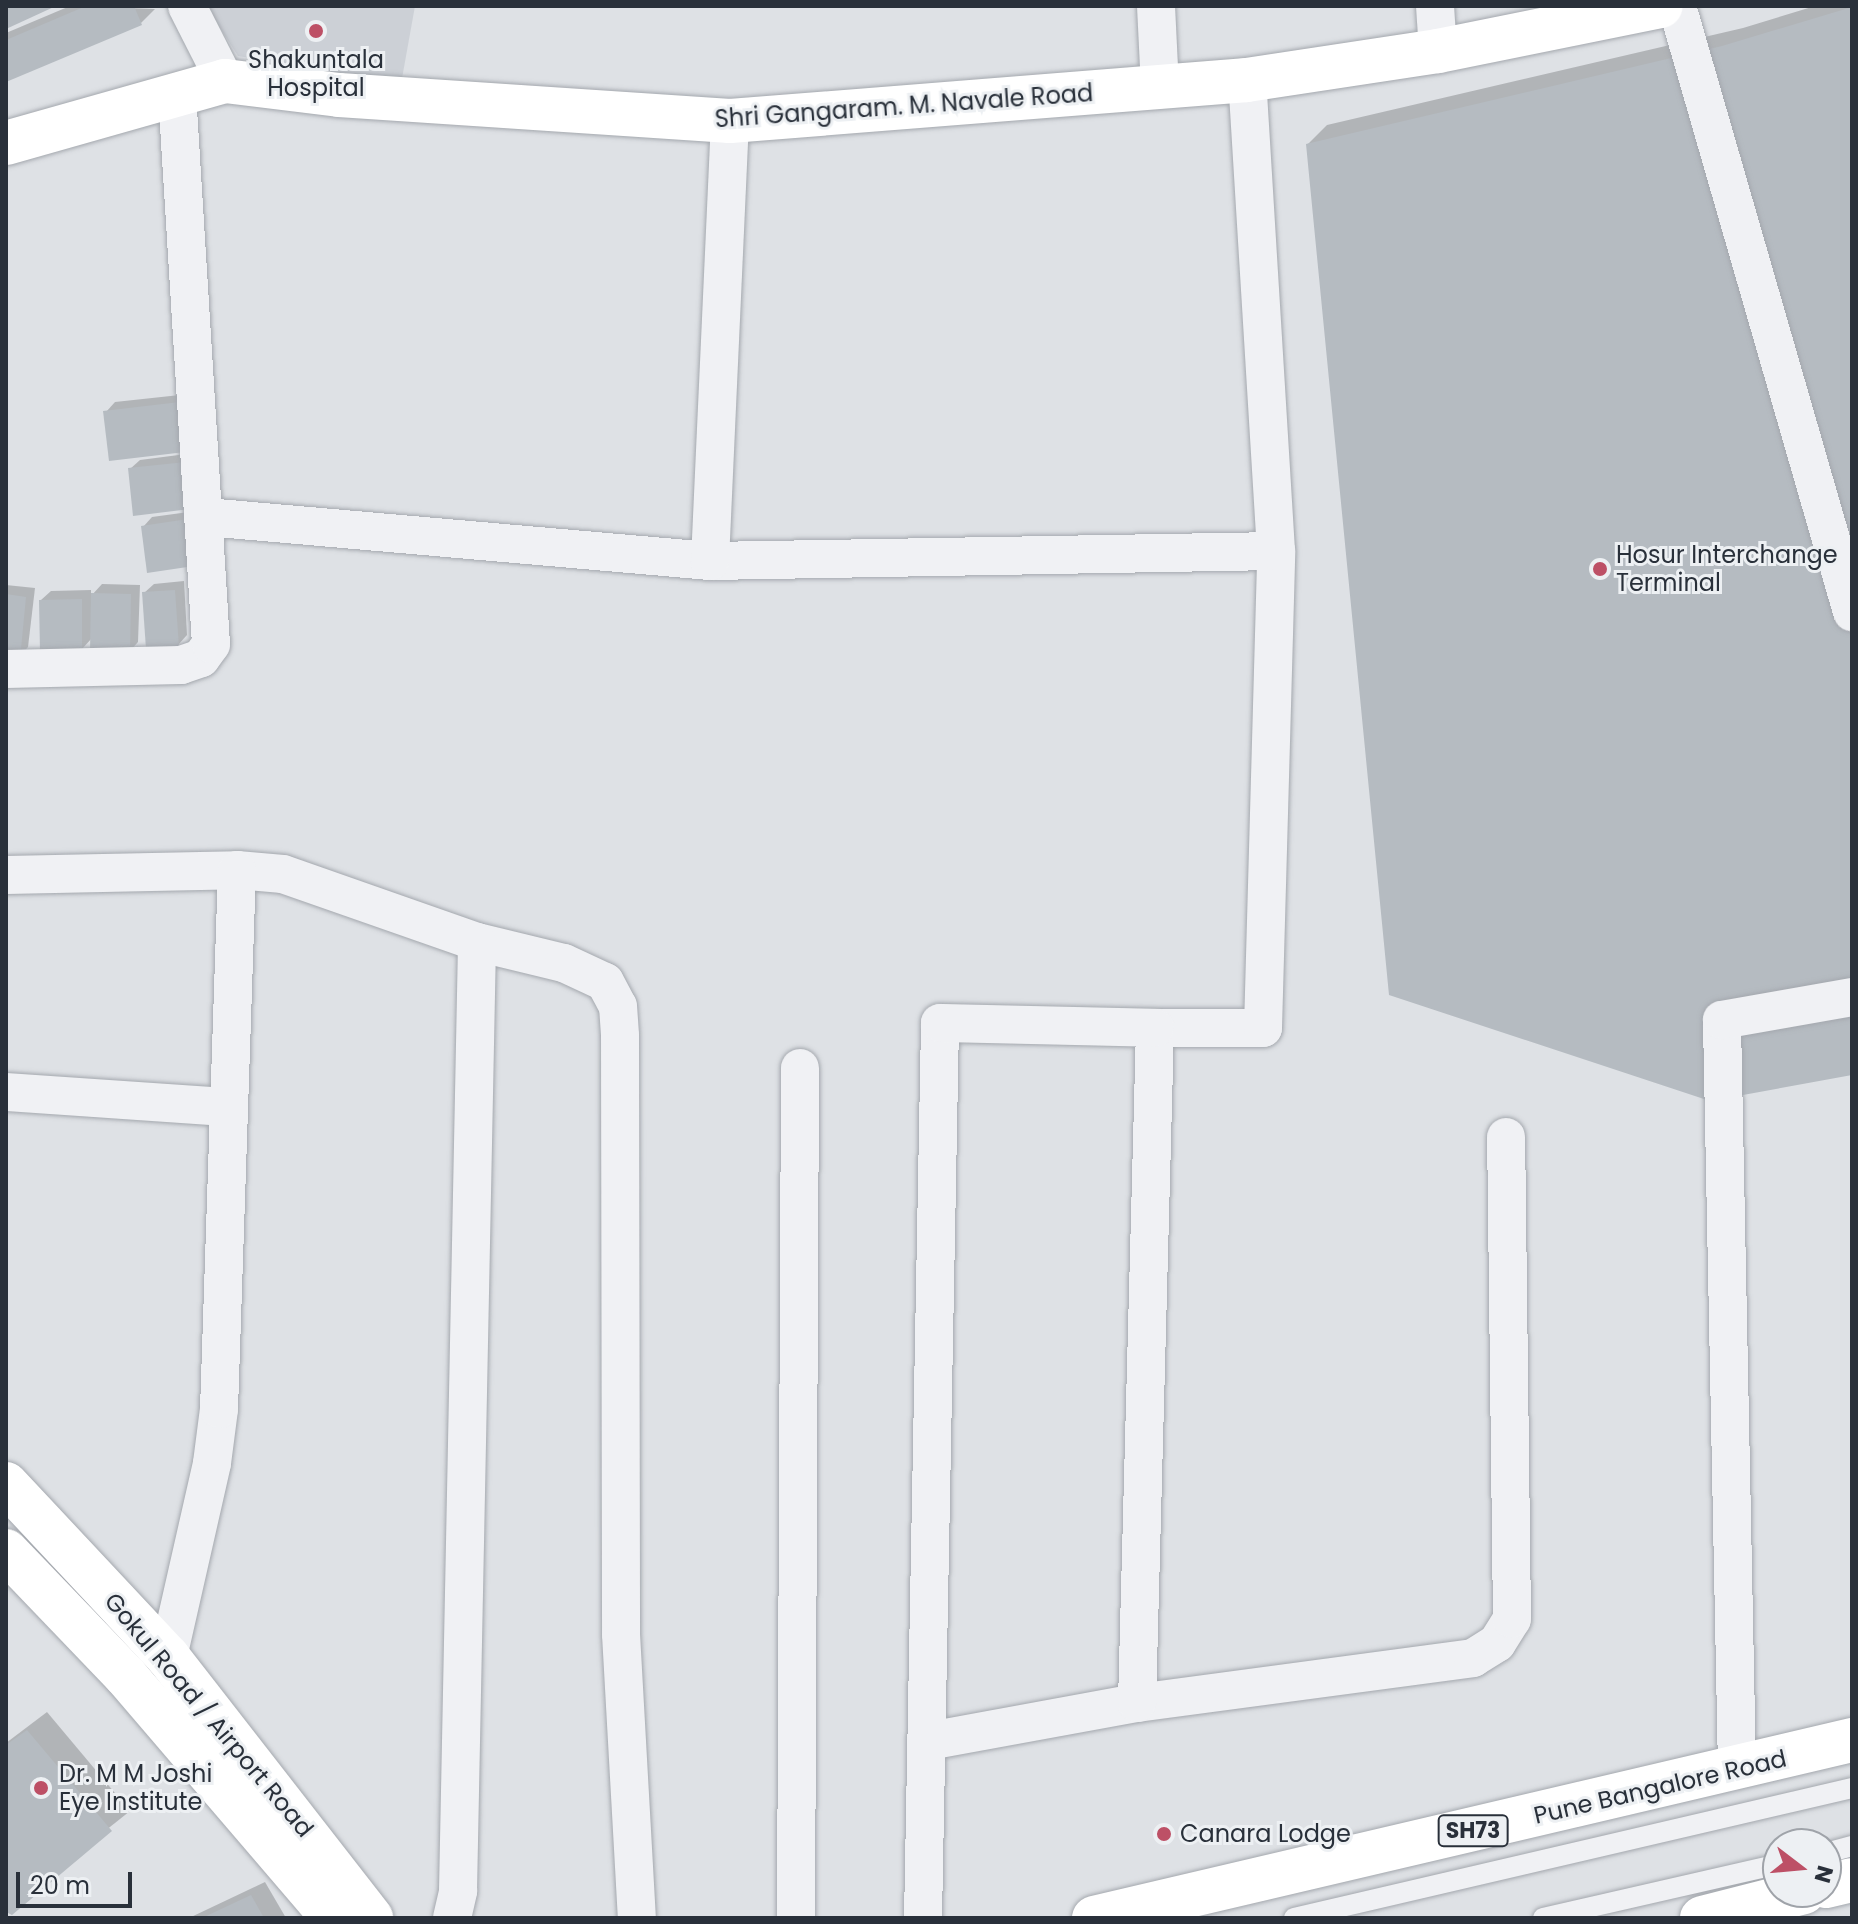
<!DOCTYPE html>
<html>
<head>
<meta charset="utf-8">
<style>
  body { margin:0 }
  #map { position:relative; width:1858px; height:1924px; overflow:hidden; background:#dee1e5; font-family:Poppins,sans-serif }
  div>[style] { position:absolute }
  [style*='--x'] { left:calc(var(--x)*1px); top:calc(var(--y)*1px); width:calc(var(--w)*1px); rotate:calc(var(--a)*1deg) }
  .built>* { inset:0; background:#ccd0d6 }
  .shadow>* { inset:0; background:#0003 }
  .building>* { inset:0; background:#b5bbc1 }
  .roads { filter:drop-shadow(0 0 2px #a4a8ae) drop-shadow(0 0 2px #a4a8ae) }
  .lane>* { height:20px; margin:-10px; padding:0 10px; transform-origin:10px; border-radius:10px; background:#f0f1f4 }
  .street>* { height:38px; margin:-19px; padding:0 19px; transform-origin:19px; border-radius:19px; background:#f0f1f4 }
  .secondary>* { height:44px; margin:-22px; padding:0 22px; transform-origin:22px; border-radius:22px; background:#fff }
  .primary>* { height:44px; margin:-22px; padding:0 22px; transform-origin:22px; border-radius:22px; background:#fff }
  .dots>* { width:22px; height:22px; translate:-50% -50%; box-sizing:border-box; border:4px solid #edf0f3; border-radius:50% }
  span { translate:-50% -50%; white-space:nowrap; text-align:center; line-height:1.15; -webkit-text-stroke:6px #edf0f3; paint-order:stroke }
  .shield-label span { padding:2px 6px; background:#edf0f3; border:2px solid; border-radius:6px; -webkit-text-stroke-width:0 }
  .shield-label { font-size:22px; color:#29303a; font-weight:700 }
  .poi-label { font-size:24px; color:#29303a }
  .left { translate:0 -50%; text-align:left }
  .street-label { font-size:24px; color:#29303a }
  .frame { position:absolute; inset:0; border:8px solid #29303a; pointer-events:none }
  .north { position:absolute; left:1762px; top:1828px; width:80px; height:80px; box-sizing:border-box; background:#edf0f3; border:2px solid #9fa3a9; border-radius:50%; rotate:106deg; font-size:22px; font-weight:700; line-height:32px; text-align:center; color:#29303a }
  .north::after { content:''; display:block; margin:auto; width:28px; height:36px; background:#bd5066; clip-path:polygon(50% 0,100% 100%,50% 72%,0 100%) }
  .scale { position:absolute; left:16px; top:1872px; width:116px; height:36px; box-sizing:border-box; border:4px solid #29303a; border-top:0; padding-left:10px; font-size:24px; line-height:28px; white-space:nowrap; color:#29303a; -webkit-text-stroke:6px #edf0f3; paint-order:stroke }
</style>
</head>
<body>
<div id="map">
  <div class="built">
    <div style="clip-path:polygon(206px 6px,415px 6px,401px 84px,238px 56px)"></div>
  </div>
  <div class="shadow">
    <div style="clip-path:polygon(70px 6px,155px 9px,141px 23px,6px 80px,6px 33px)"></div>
    <div style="clip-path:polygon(1815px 6px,1852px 6px,1852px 1073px,1308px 144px,1327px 125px,1743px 28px)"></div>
    <div style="clip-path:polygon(189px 394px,194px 441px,106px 412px,115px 402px)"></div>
    <div style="clip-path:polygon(194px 453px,199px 498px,130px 469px,140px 460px)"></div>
    <div style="clip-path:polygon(196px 511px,202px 555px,143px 527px,152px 517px)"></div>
    <div style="clip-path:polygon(184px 581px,187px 635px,178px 645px,144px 593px,154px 584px)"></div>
    <div style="clip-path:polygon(102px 584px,140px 585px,138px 642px,129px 652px,92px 638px,82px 649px,41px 600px,51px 591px,91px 590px,91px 596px)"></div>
    <div style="clip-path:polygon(6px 585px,35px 588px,28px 647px,19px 657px,6px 655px)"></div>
    <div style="clip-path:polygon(47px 1712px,130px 1811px,6px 1910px,6px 1743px)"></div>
    <div style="clip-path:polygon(265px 1882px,286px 1918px,189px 1918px)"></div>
  </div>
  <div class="building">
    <div style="clip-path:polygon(6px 6px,56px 6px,6px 29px)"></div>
    <div style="clip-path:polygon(86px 6px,134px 6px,142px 25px,6px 82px,6px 40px)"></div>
    <div style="clip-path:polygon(1852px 7px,1852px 1075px,1710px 1101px,1389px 995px,1306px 144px,1722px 46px)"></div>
    <div style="clip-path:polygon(180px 402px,185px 452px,109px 461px,103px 411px)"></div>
    <div style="clip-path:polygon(186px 462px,190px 509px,133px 516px,128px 468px)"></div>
    <div style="clip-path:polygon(188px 519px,194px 566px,147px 573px,141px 526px)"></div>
    <div style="clip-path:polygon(175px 590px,179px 647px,146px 649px,142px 592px)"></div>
    <div style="clip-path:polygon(91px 593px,131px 594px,130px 654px,90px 653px)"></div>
    <div style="clip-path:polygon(6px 594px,26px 597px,20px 659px,6px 657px)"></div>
    <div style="clip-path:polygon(82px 599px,82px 651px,40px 651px,39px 600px)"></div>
    <div style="clip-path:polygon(27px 1730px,112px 1831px,12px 1915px,6px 1912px,6px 1745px)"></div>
    <div style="clip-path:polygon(251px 1895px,264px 1918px,202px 1918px)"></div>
  </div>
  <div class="roads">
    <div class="lane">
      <div style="--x:1826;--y:1853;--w:27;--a:-15"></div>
      <div style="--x:1294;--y:1918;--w:573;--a:-13.11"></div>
      <div style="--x:1543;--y:1918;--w:241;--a:-12.9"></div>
    </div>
    <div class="street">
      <div style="--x:187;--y:6;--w:84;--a:63.1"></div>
      <div style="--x:1156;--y:6;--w:82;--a:87.2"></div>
      <div style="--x:1435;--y:6;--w:45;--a:86.2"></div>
      <div style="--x:1677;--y:6;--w:631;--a:73.89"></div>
      <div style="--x:206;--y:517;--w:506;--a:4.99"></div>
      <div style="--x:710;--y:561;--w:566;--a:-1.01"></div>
      <div style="--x:710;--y:561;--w:440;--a:-87.4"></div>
      <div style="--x:6;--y:669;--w:175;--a:-1.3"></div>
      <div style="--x:181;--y:665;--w:21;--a:-19"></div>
      <div style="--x:201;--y:658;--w:17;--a:-54"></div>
      <div style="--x:211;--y:644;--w:552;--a:-93.53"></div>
      <div style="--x:6;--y:875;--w:231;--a:-1.2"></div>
      <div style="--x:237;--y:870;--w:46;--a:5"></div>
      <div style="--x:283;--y:874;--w:206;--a:19.3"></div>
      <div style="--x:477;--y:942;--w:89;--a:13.6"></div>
      <div style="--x:564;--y:963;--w:45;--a:24.9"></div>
      <div style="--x:605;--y:982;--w:27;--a:62"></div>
      <div style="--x:618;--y:1006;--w:30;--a:86"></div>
      <div style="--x:620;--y:1036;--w:598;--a:89.9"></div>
      <div style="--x:621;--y:1634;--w:284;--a:86.8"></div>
      <div style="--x:6;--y:1092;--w:223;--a:3.9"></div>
      <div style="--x:168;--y:1657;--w:199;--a:-77.2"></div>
      <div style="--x:212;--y:1463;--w:54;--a:-82.6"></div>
      <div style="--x:219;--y:1409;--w:539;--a:-88.09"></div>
      <div style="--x:1137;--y:1703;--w:339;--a:-7.6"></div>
      <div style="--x:1473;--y:1658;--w:28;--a:-32"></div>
      <div style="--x:1497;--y:1643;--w:28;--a:-58"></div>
      <div style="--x:1512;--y:1619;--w:482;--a:-90.7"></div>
      <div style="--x:929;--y:1741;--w:211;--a:-10.4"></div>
      <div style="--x:1137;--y:1703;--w:675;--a:-88.47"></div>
      <div style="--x:1155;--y:1028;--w:108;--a:0"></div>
      <div style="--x:1263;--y:1028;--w:477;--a:-88.4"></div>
      <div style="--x:1276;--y:551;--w:472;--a:-93.5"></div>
      <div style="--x:1737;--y:1769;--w:749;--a:-91.15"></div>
      <div style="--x:1722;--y:1020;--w:132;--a:-10"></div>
      <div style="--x:452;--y:1918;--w:28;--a:-77"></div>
      <div style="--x:458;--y:1891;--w:949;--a:-88.85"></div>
      <div style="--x:796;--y:1918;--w:850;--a:-89.73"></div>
      <div style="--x:923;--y:1918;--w:895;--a:-88.91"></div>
      <div style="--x:940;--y:1023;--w:215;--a:1.3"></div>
    </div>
    <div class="secondary">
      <div style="--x:6;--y:143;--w:228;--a:-15.8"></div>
      <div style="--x:225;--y:81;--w:115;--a:7"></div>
      <div style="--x:339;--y:95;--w:392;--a:3.8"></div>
      <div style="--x:730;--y:121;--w:519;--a:-4.53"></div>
      <div style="--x:1247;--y:80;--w:193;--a:-8.6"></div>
      <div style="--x:1438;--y:51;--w:227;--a:-11.4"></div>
      <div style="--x:6;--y:1484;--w:237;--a:46.9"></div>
      <div style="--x:168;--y:1657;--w:331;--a:52.1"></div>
      <div style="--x:6;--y:1551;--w:172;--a:46.2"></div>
      <div style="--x:125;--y:1675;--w:320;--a:49.4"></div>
    </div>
    <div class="primary">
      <div style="--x:1826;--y:1886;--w:27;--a:-13"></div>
      <div style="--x:1094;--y:1918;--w:779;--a:-13.22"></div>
      <div style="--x:1702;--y:1918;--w:105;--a:-14.3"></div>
    </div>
  </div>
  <div class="dots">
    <div style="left:316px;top:31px;background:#bd5066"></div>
    <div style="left:1600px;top:569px;background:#bd5066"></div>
    <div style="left:41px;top:1788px;background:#bd5066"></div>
    <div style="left:1164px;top:1834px;background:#bd5066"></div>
  </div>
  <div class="shield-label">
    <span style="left:1473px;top:1831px">SH73</span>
  </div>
  <div class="poi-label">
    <span style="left:316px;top:74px">Shakuntala<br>Hospital</span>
    <span class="left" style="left:1616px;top:569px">Hosur Interchange<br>Terminal</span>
    <span class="left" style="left:59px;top:1788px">Dr. M M Joshi<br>Eye Institute</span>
    <span class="left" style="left:1180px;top:1834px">Canara Lodge</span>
  </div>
  <div class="street-label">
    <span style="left:904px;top:106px;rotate:-4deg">Shri Gangaram. M. Navale Road</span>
    <span style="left:209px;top:1715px;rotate:50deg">Gokul Road / Airport Road</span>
    <span style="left:1660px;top:1787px;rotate:-13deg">Pune Bangalore Road</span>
  </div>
  <div class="frame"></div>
  <div class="north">N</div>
  <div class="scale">20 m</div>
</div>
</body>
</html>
